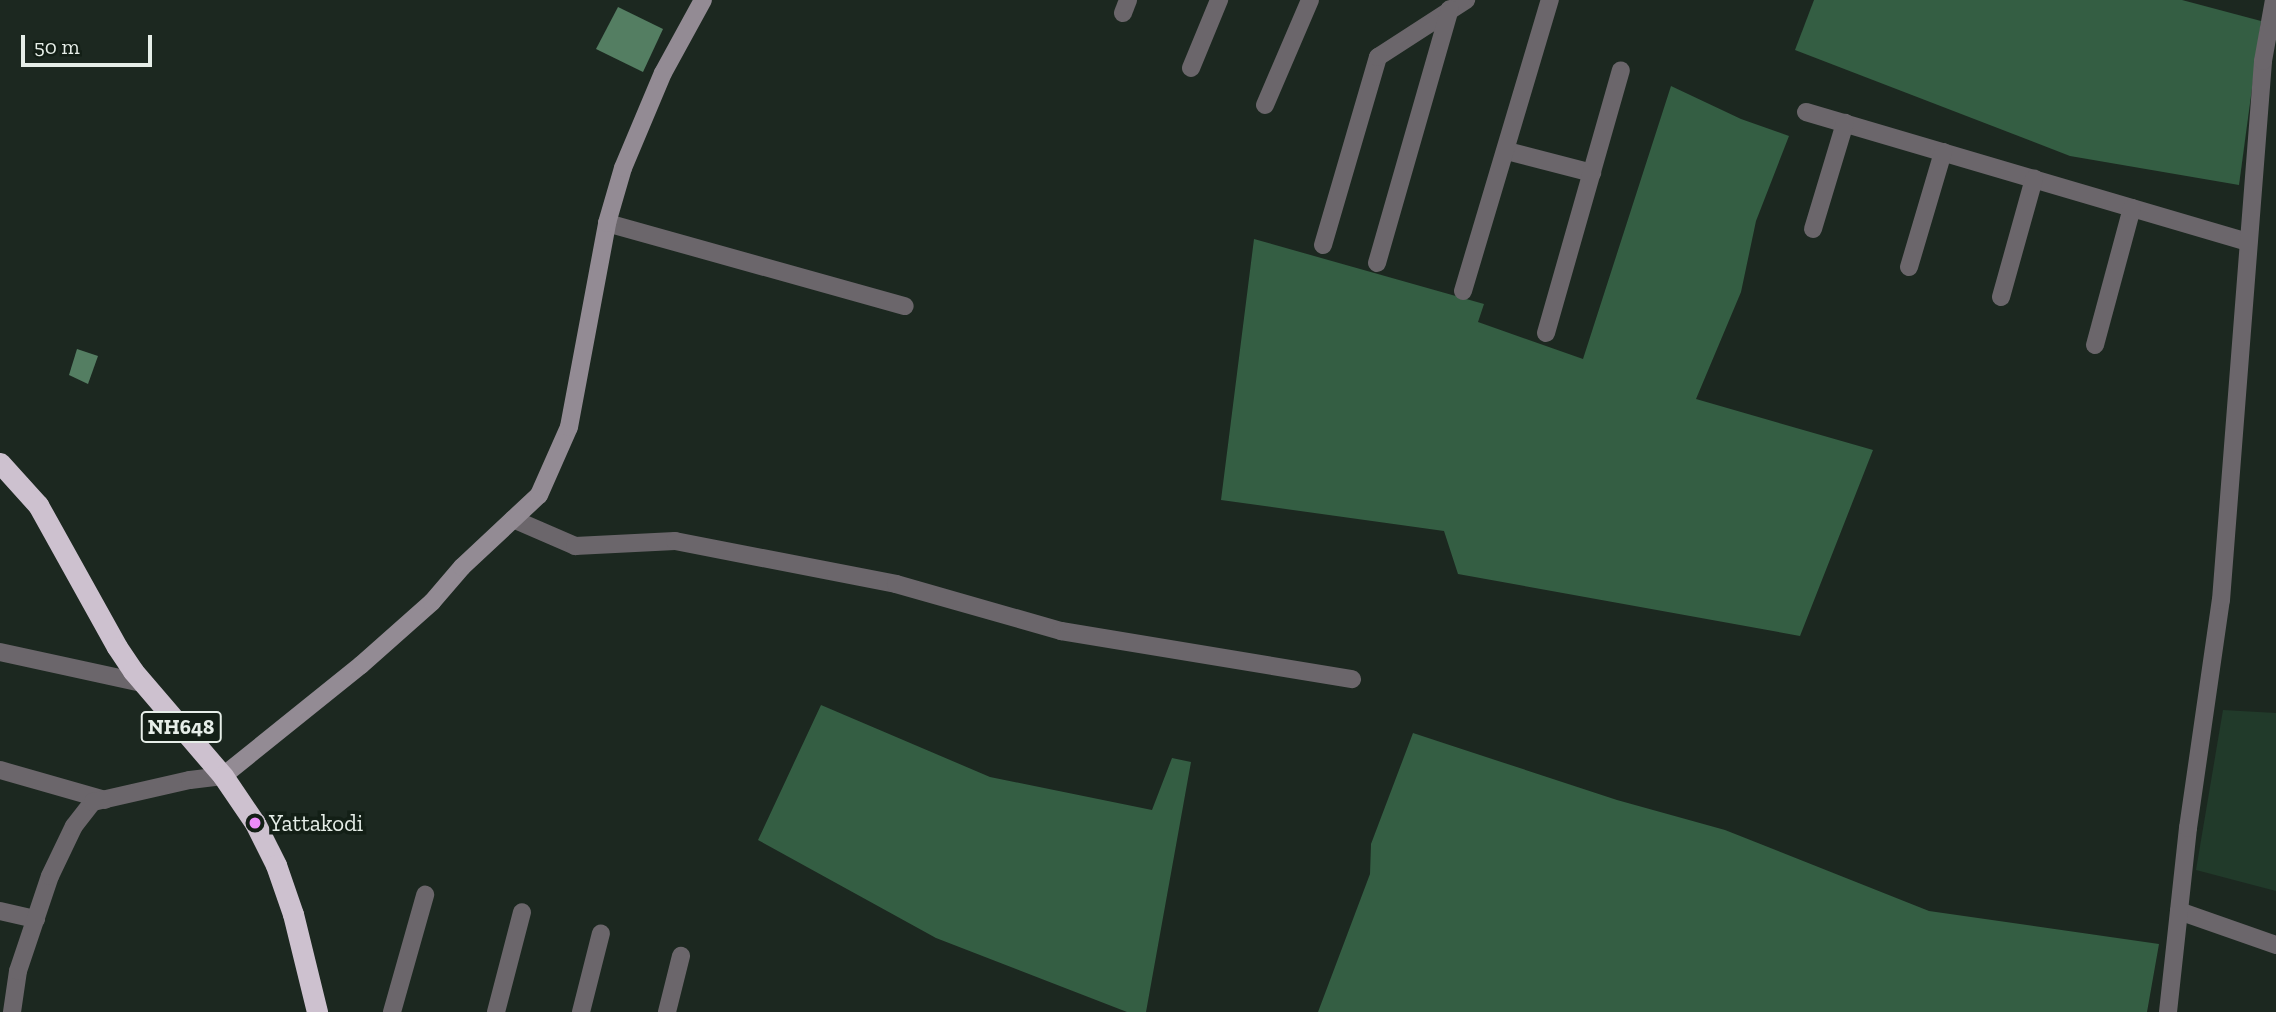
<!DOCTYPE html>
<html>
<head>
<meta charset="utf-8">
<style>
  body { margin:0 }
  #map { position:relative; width:2276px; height:1012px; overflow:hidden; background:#1c2820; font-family:"Zilla Slab",serif }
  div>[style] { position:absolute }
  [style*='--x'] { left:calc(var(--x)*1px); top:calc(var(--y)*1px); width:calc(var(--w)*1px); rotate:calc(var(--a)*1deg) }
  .green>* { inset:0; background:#213a2a }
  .forest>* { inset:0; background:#345e43 }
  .water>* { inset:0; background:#547e62 }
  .street>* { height:18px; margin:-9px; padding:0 9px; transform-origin:9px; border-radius:9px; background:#6b666b }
  .secondary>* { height:18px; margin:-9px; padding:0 9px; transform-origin:9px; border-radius:9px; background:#938b94 }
  .highway>* { height:21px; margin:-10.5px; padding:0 10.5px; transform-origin:10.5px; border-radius:10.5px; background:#cdc1cf }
  .dots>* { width:19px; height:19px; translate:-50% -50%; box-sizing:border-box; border:4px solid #131f16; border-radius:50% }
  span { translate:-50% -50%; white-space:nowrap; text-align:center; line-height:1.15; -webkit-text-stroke:7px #131f16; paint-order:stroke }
  .shield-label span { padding:2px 5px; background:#131f16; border:2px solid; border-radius:5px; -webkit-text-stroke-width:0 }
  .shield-label { font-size:21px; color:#e6eee8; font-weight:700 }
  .poi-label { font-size:23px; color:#e6eee8 }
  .left { translate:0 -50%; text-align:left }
  .scale { position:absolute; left:21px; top:35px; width:131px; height:32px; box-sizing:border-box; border:4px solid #e6eee8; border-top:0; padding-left:9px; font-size:21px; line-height:24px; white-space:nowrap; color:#e6eee8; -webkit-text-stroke:5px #131f16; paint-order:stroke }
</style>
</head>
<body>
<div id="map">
  <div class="green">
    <div style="clip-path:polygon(2223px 710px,2276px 713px,2276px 891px,2196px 870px)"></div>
  </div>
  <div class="forest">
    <div style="clip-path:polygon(1814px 0,2182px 0,2261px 21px,2239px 185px,2070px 156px,1795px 50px)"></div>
    <div style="clip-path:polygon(1671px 86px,1741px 119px,1789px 136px,1756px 221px,1741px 292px,1696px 399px,1873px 450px,1800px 636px,1458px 574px,1444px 531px,1221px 500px,1254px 239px,1484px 304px,1478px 322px,1583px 359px)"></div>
    <div style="clip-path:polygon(821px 705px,990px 777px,1152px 810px,1172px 758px,1191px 762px,1146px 1012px,1127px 1012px,936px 938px,758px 840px)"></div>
    <div style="clip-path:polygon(1413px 733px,1617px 800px,1725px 830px,1929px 911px,2159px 944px,2147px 1012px,1318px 1012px,1370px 874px,1371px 844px)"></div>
  </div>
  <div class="water">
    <div style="clip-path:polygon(618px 7px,663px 29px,643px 72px,596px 49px)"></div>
    <div style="clip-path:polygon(77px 349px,98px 356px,88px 384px,69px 375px)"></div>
  </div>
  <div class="street">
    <div style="--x:1123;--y:13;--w:14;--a:-69"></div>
    <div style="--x:1191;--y:68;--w:74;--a:-67.6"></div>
    <div style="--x:1265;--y:105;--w:114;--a:-66.8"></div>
    <div style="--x:1806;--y:112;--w:461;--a:16.4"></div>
    <div style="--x:1507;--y:151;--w:88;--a:14.5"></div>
    <div style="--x:607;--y:223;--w:309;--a:15.6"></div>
    <div style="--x:1813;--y:229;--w:111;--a:-73.2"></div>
    <div style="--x:1323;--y:245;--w:196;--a:-73.7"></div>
    <div style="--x:1378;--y:57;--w:105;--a:-32.9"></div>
    <div style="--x:1377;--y:263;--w:264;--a:-74"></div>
    <div style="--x:1909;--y:267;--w:120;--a:-73.5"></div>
    <div style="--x:1463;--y:291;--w:304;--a:-73.4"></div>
    <div style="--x:2001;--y:297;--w:123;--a:-74.4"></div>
    <div style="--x:1546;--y:333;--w:273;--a:-74.1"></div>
    <div style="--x:2095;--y:345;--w:142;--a:-74.9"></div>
    <div style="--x:513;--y:519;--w:68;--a:23.5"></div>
    <div style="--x:575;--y:546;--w:100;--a:-2.9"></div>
    <div style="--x:675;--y:541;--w:225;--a:11"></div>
    <div style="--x:896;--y:584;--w:172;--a:15.9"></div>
    <div style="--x:1061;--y:631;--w:295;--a:9.4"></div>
    <div style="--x:0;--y:652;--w:145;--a:12.3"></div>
    <div style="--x:0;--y:770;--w:109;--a:15.9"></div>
    <div style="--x:0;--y:911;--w:37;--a:13"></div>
    <div style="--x:2179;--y:911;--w:103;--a:19.3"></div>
    <div style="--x:12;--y:1012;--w:41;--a:-81.7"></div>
    <div style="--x:18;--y:971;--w:100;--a:-71.4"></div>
    <div style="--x:50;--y:876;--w:55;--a:-64.4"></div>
    <div style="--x:74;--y:826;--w:31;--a:-52"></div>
    <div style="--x:93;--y:802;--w:99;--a:-12.8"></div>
    <div style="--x:190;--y:780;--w:33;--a:-7"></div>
    <div style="--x:392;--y:1012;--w:122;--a:-74.2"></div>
    <div style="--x:496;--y:1012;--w:103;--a:-75.4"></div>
    <div style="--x:581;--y:1012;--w:81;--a:-75.8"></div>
    <div style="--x:667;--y:1012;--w:58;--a:-76"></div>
    <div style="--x:2168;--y:1012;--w:185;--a:-83.8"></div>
    <div style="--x:2188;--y:828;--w:230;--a:-81.8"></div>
    <div style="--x:2221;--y:600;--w:541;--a:-85.54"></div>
    <div style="--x:2263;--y:61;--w:62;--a:-79.8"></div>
  </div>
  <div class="secondary">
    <div style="--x:223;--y:776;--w:177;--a:-38.8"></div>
    <div style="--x:361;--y:665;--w:95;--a:-41.6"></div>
    <div style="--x:432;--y:602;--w:46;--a:-49.4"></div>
    <div style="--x:462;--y:567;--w:105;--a:-43.1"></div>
    <div style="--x:539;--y:495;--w:74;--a:-66.2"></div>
    <div style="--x:569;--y:427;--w:208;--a:-79.4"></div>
    <div style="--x:607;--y:223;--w:57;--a:-73.8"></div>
    <div style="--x:623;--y:168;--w:103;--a:-67.2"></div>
    <div style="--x:663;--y:73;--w:83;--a:-61.3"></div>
  </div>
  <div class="highway">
    <div style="--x:0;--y:463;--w:57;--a:47.9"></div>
    <div style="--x:38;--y:505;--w:162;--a:60.9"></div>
    <div style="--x:117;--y:647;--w:29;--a:56"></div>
    <div style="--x:133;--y:671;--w:138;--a:49.4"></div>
    <div style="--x:223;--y:776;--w:57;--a:55.8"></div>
    <div style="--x:255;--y:823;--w:47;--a:63.4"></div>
    <div style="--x:276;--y:865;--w:52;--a:70.9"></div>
    <div style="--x:293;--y:914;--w:101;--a:76.2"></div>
  </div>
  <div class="dots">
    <div style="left:255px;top:823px;background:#ec8cfa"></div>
  </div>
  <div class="shield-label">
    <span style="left:181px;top:727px">NH648</span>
  </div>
  <div class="poi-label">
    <span class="left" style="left:269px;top:823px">Yattakodi</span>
  </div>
  <div class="scale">50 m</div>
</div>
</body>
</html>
